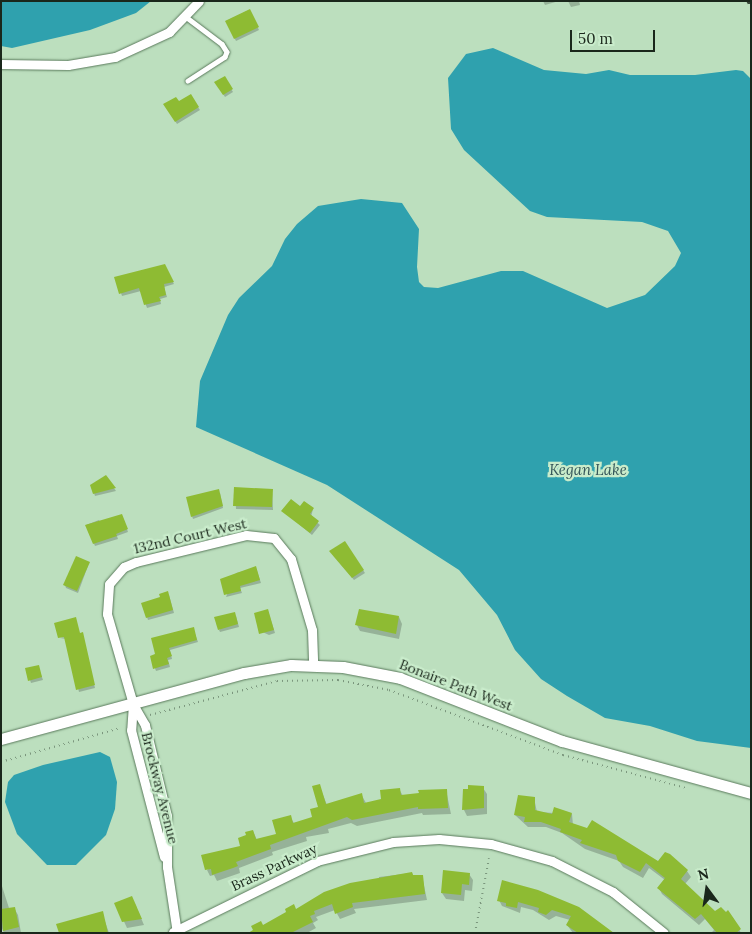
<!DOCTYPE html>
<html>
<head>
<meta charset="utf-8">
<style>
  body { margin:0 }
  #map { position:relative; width:752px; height:934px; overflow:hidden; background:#bcdfbe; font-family:Lora,serif }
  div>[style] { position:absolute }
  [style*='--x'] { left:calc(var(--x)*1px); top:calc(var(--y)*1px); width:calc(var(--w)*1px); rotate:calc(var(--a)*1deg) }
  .water>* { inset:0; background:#2fa1ae }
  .shadow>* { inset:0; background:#0003 }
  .building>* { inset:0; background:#8ebb33 }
  .path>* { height:2px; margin-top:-1px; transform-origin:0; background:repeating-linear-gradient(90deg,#7b967d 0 1px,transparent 0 5px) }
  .roads { filter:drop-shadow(0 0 1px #5a7a5c) drop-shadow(0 0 1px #5a7a5c) }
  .service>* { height:4.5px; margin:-2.25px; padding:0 2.25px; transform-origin:2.25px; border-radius:2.25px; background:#fff }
  .minor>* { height:9px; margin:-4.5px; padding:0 4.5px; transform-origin:4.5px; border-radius:4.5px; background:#fff }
  .tertiary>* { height:11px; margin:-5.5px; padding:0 5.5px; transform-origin:5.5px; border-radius:5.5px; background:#fff }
  .rail>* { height:3px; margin-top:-1.5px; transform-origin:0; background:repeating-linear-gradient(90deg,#374838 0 2.5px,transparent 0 7.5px) }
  span { translate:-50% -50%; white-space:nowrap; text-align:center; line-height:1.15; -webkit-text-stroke:4.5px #c9eccb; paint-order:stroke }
  .street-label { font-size:14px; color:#1a271b }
  .water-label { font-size:15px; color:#35565a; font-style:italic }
  .frame { position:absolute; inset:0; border:2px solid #1a271b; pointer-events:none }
  .north { position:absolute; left:682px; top:864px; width:50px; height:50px; -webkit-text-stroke:4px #c9eccb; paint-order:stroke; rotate:346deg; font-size:14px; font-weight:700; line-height:20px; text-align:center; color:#1a271b }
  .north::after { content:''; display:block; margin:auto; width:18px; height:22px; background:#1a271b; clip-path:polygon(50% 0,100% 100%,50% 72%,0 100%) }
  .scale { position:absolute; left:570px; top:30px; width:85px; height:22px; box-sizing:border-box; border:2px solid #1a271b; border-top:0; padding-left:6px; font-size:15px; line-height:18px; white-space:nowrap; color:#1a271b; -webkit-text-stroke:4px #c9eccb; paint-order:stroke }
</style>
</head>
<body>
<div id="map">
  <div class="water">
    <div style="clip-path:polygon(1px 1px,151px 1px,136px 13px,90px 30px,12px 48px,1px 46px)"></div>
    <div style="clip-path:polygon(493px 48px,544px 70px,586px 74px,609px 70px,630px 75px,695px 75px,736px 70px,743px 71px,751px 79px,751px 748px,697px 741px,650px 726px,605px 718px,567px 696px,541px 679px,515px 650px,497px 615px,459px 570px,327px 485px,196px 427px,200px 381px,228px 315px,239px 298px,272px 266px,285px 239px,297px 224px,318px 206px,361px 199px,402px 203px,419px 229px,417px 267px,419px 282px,424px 287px,438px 288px,501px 271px,523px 271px,607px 308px,645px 295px,675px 266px,681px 253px,668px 231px,642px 222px,547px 217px,530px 211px,464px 150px,451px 129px,448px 78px,466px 54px)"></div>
    <div style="clip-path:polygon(100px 752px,110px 757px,117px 782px,115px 809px,106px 835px,76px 865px,47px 865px,17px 834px,5px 802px,8px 782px,14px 775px,43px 765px)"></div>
  </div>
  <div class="shadow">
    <div style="clip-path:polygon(543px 1px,559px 1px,545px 5px)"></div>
    <div style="clip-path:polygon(568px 1px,579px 1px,580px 5px,571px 7px)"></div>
    <div style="clip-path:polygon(249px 10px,259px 30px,236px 41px,226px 21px)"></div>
    <div style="clip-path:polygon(224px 77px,233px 92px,225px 97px,216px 83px)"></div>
    <div style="clip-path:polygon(190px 96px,200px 110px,177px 124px,165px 105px,178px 103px)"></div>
    <div style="clip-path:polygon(164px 266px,174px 284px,164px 287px,167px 297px,160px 299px,161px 304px,147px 308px,141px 291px,122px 296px,116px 278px)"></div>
    <div style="clip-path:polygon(106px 477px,116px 491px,95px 496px,94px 493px)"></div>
    <div style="clip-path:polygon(235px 489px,272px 490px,273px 510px,236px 509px)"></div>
    <div style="clip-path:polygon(220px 493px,223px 508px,193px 519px,192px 516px)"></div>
    <div style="clip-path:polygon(305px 502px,313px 509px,311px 517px,320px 525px,312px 535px,283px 511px,301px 508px)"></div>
    <div style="clip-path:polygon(123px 518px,128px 532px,117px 536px,118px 539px,95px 546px,86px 525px,99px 520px,101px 524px)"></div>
    <div style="clip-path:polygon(345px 543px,365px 573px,354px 580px,332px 554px)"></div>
    <div style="clip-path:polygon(89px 563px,78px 593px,66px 588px,65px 585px)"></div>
    <div style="clip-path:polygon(256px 568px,261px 583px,240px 588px,242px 593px,226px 597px,236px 573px)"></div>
    <div style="clip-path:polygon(169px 595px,174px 613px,148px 620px,147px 617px,161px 598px)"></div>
    <div style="clip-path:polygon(268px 611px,275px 633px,269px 635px,258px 630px)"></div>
    <div style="clip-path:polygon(236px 616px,239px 627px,220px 632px,219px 630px)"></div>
    <div style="clip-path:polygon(399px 617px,402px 624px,399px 639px,360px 631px,357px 625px)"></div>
    <div style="clip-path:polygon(194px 631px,198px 642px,170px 650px,172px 659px,168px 660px,170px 667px,156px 671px,151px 657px)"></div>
    <div style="clip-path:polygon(82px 633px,95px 688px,79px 692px,66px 639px,60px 638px)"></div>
    <div style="clip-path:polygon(38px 666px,43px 680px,31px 683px,30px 680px)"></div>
    <div style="clip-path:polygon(319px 785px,327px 805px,361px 794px,366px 803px,383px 800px,399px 789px,403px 796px,446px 790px,451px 814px,423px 815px,422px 813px,357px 826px,351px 823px,328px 829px,329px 833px,306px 837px,307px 841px,272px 852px,273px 855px,239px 868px,240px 873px,217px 881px,214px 875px,210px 876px,207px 870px,242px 847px,253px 831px,257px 840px,277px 835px,290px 817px,294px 823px,314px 818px,319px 808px)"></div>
    <div style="clip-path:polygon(483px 788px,487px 794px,487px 814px,467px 816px,464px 810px,464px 791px)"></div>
    <div style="clip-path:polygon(534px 798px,537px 812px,572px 814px,573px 825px,658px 862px,687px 871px,691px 877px,685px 884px,715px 913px,733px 918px,741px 933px,711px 933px,714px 930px,705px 919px,699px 925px,662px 894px,659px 888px,665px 880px,649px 868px,643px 878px,623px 867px,619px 861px,585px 849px,562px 833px,546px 827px,528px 827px,515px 815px)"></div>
    <div style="clip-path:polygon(412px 873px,414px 877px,422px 876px,427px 900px,354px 909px,356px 913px,340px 919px,335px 910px,316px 917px,318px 920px,313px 923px,316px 928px,307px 933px,253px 933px,296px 910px,379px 880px,379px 877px)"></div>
    <div style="clip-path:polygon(469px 874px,473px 880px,472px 891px,465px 890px,464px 901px,446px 899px,442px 893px)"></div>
    <div style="clip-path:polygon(503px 882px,612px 933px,573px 933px,567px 925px,570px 920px,556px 916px,549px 920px,533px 910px,521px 907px,520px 913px,502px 906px,499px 900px)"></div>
    <div style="clip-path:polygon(1px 883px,9px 908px,14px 908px,18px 915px,21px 933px,4px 933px,1px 926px)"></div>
    <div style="clip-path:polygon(116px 904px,135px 904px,144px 925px,127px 928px)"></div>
    <div style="clip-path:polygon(102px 913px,109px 933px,60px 933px)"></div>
  </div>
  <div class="building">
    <div style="clip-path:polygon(250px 9px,259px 27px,234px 39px,225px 21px)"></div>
    <div style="clip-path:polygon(225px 76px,233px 89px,223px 95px,214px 82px)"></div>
    <div style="clip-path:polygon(191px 94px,199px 107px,175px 122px,163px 104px,176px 97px,179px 101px)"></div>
    <div style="clip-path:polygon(165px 264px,174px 282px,164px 284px,166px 295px,159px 297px,161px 301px,144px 305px,139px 288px,119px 294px,114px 277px)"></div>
    <div style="clip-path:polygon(106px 475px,116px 488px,93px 494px,90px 485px)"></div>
    <div style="clip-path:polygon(234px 487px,273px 489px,272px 507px,233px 506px)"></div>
    <div style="clip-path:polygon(219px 489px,223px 506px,191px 517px,186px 497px)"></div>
    <div style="clip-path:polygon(291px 499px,300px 506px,304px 501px,314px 508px,310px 514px,319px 521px,310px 533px,281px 511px)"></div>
    <div style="clip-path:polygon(122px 514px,128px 529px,116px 534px,117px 536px,93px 544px,85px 525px)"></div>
    <div style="clip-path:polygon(345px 541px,364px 570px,352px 578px,329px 551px)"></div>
    <div style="clip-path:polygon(76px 556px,90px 562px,77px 591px,63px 585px)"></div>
    <div style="clip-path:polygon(256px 566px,260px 580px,240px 586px,241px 591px,224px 595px,220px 579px)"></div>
    <div style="clip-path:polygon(168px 591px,173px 610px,146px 618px,141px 603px,160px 597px,159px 594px)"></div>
    <div style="clip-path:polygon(268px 609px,274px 630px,259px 634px,254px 613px)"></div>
    <div style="clip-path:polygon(359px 609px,399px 616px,396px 634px,355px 625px)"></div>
    <div style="clip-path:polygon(235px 612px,238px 624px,218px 630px,214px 617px)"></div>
    <div style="clip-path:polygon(76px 617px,80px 633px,83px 632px,95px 685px,76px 690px,64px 637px,58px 638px,54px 623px)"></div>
    <div style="clip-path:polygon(194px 627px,197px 640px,169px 648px,172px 656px,167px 658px,169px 664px,153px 669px,150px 656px,155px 654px,151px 638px)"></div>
    <div style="clip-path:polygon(39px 665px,42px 677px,28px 681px,25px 668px)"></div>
    <div style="clip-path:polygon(320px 784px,326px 804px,362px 793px,364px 803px,381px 799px,380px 790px,400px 788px,401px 795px,419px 793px,418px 790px,447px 789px,448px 808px,418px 809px,418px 807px,352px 820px,347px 817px,270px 845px,271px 849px,236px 862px,238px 866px,233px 868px,212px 875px,211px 869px,205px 870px,201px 855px,240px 846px,238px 838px,246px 835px,245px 832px,253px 830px,256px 839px,276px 834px,272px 820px,291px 815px,293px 823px,312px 817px,310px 809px,318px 807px,312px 786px)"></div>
    <div style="clip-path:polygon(468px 785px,484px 786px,484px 808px,462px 810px,463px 789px,468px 789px)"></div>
    <div style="clip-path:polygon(518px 795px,535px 797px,535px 810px,552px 814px,554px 807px,572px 813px,569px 822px,587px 828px,592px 820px,658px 861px,665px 852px,670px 854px,688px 870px,681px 879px,715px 911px,721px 907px,726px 912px,728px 910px,741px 929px,736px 933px,717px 933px,701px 914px,695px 919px,657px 888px,665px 878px,646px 863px,640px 872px,618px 861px,616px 855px,580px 843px,582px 840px,560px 832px,561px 829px,541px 822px,524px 822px,525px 817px,514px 815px)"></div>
    <div style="clip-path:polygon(443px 870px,470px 873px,469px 885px,462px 884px,461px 895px,441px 893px)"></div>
    <div style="clip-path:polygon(412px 872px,413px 875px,423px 875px,425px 894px,352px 903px,353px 907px,335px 914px,332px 904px,314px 911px,315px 914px,310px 916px,313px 922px,291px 933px,248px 933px,253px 930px,251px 926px,261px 921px,263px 925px,286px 912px,285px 909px,294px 904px,296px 909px,324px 892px,350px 883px)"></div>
    <div style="clip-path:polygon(502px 880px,538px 890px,579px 907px,614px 933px,578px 933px,566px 925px,571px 916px,552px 910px,546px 915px,538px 912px,539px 908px,518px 902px,517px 908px,506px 906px,506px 903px,497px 901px)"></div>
    <div style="clip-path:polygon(132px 896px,142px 919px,122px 922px,114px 903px)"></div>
    <div style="clip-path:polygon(15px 907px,19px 927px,3px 931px,1px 909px)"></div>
    <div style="clip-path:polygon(103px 911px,108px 933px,59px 933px,56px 924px)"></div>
  </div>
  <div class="path">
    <div style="--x:150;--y:715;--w:131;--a:-15"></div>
    <div style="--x:277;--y:681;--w:61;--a:-0.9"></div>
    <div style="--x:338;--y:680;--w:52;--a:11.1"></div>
    <div style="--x:389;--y:690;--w:186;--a:20.5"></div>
    <div style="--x:563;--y:755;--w:127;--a:15"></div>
    <div style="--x:1;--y:762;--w:124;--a:-15.9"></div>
    <div style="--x:475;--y:933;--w:76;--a:-79.4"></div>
  </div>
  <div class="roads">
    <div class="service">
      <div style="--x:185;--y:16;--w:46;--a:37.1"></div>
      <div style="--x:222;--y:44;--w:9;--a:58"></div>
      <div style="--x:227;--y:52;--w:5;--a:112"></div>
      <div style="--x:225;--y:57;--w:44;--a:147"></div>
    </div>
    <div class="minor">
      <div style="--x:1;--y:64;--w:67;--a:0.9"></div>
      <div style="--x:68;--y:65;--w:48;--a:-9.7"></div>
      <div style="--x:115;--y:57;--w:60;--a:-24.8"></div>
      <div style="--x:169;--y:32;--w:43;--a:-45.9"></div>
      <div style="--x:133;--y:704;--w:26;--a:94"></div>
      <div style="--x:131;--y:730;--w:131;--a:75.4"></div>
      <div style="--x:173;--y:932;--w:161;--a:-26.2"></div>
      <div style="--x:317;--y:861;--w:78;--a:-14"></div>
      <div style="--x:393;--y:842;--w:46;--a:-3.7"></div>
      <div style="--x:439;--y:839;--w:52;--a:5.5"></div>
      <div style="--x:491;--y:844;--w:63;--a:15.6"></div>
      <div style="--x:552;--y:861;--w:68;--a:26.9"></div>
      <div style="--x:613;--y:892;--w:65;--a:38.8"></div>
      <div style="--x:177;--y:933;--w:67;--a:-98.6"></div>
      <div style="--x:167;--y:867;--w:51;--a:-90"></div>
      <div style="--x:167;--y:816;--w:94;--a:-103.6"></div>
      <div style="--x:145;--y:725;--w:24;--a:-120"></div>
      <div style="--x:133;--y:704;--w:94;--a:-106.1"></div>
      <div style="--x:107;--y:614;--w:30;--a:-86"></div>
      <div style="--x:109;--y:584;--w:23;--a:-49"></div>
      <div style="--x:124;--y:567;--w:13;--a:-23"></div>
      <div style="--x:136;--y:562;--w:113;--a:-13.8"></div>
      <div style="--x:246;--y:535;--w:28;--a:6"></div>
      <div style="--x:274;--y:538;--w:27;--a:51"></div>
      <div style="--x:291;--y:559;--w:74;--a:73.5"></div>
      <div style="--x:312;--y:630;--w:35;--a:88"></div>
    </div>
    <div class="tertiary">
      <div style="--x:1;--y:739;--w:252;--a:-15.2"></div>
      <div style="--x:244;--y:673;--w:48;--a:-9.7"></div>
      <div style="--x:291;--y:665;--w:52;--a:2.2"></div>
      <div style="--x:343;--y:667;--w:58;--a:10.9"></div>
      <div style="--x:400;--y:678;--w:174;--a:21.3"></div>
      <div style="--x:562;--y:741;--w:196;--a:15.4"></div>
    </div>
  </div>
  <div class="rail">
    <div style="--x:748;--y:1;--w:6;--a:59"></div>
  </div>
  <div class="street-label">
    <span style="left:190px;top:536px;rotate:-13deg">132nd Court West</span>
    <span style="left:456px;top:685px;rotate:21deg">Bonaire Path West</span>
    <span style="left:160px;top:788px;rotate:76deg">Brockway Avenue</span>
    <span style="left:274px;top:867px;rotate:-25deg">Brass Parkway</span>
  </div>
  <div class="water-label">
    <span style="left:588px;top:470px">Kegan Lake</span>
  </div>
  <div class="frame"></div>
  <div class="north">N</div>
  <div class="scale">50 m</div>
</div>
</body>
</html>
